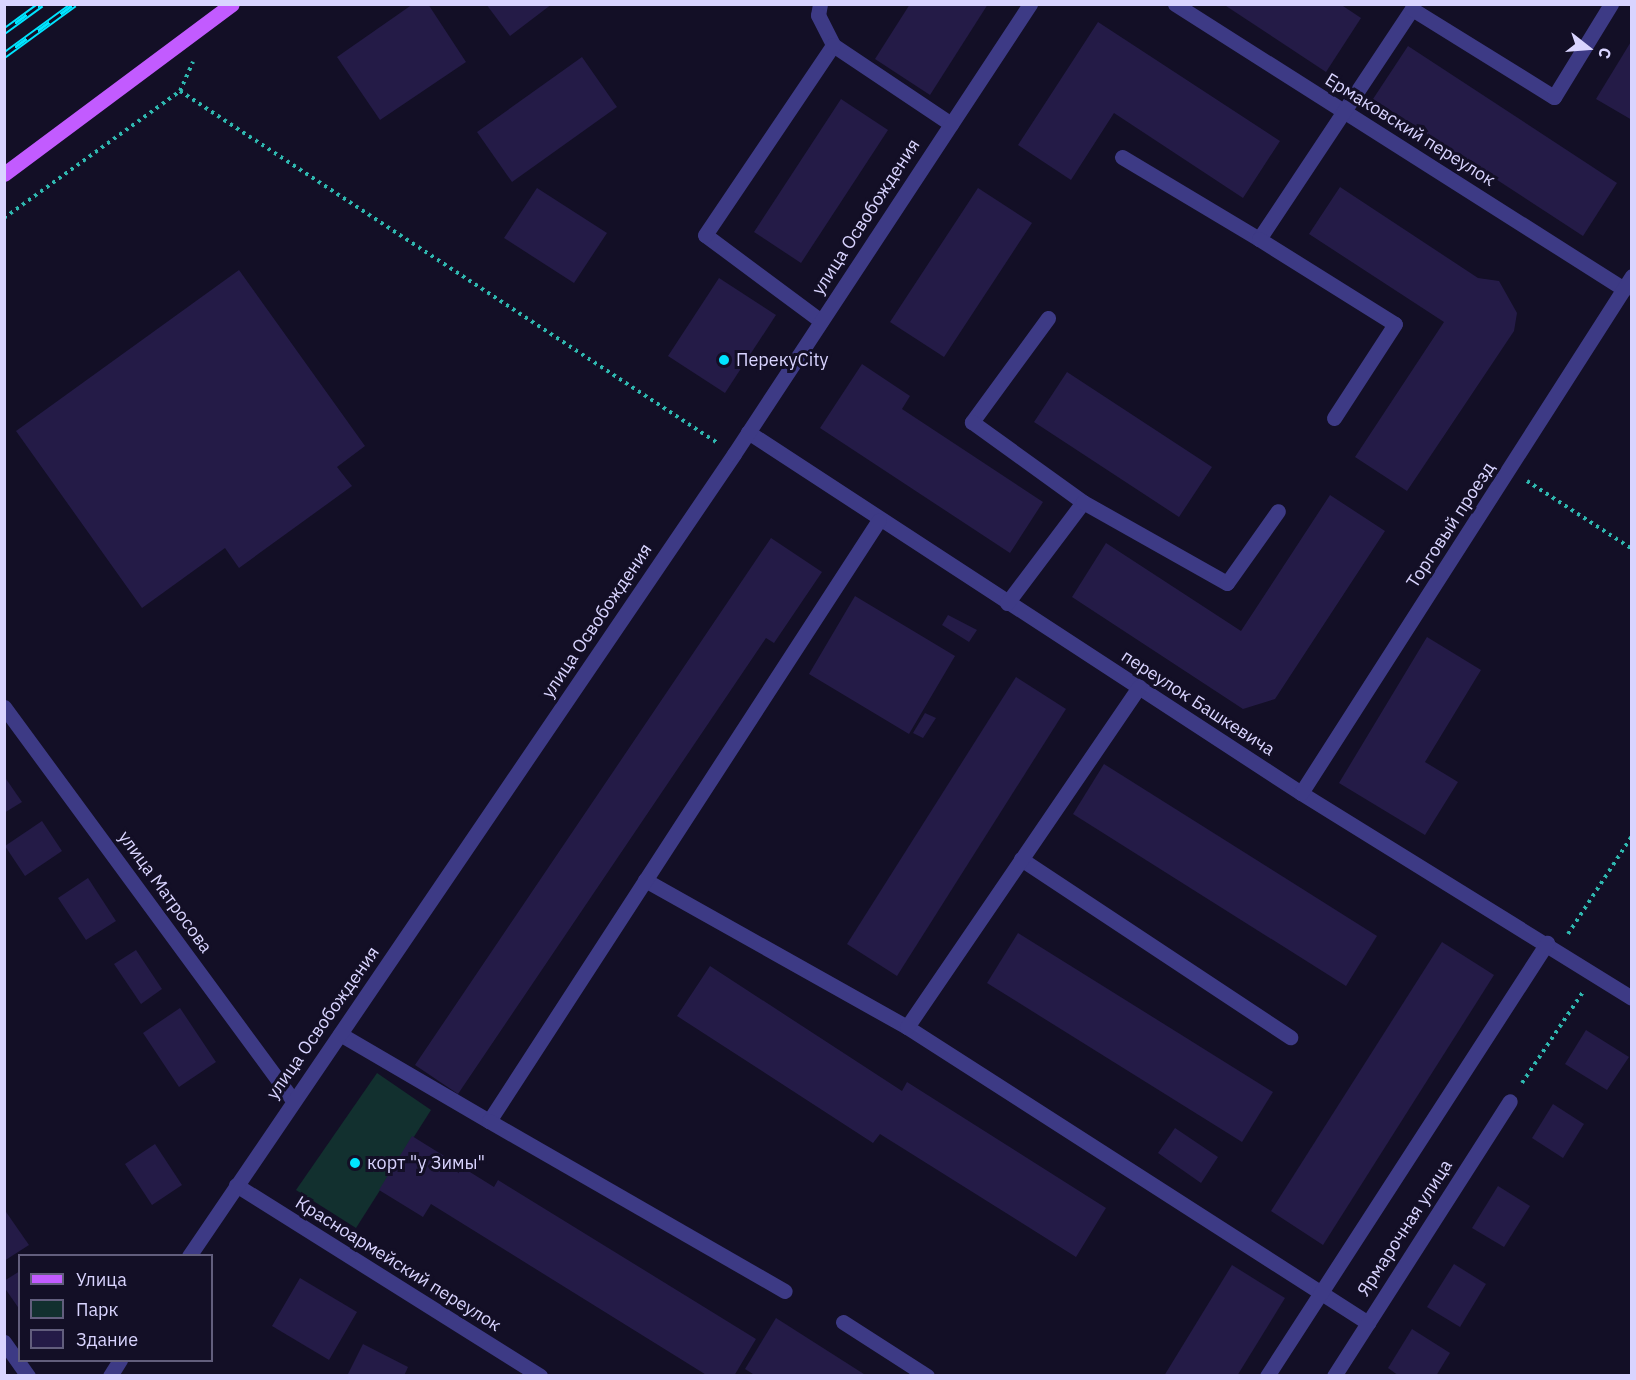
<!DOCTYPE html>
<html>
<head>
<meta charset="utf-8">
<style>
  body { margin:0 }
  #map { position:relative; width:1636px; height:1380px; overflow:hidden; background:#130f26; font-family:"IBM Plex Sans",sans-serif }
  div>[style] { position:absolute }
  [style*='--x'] { left:calc(var(--x)*1px); top:calc(var(--y)*1px); width:calc(var(--w)*1px); rotate:calc(var(--a)*1deg) }
  .green>* { inset:0; background:#12302f }
  .building>* { inset:0; background:#241b47 }
  .path>* { height:4px; margin-top:-2px; transform-origin:0; background:repeating-linear-gradient(90deg,#2fb8b0 0 3px,transparent 0 7.5px) }
  .minor>* { height:15px; margin:-7.5px; padding:0 7.5px; transform-origin:7.5px; border-radius:7.5px; background:#3d3a85 }
  .major>* { height:15px; margin:-7.5px; padding:0 7.5px; transform-origin:7.5px; border-radius:7.5px; background:#c25bff }
  .rail>* { height:7px; margin-top:-3.5px; transform-origin:0; background:repeating-linear-gradient(90deg,#130f26 0 14px,#00e5ff 0 28px); box-sizing:border-box; border-block:2px solid #00e5ff }
  .dots>* { width:16px; height:16px; translate:-50% -50%; box-sizing:border-box; border:3px solid #130f26; border-radius:50% }
  span { translate:-50% -50%; white-space:nowrap; text-align:center; line-height:1.15; -webkit-text-stroke:6px #130f26; paint-order:stroke }
  .street-label { font-size:18px; color:#d9d4ff }
  .poi-label { font-size:18px; color:#d9d4ff }
  .left { translate:0 -50%; text-align:left }
  .frame { position:absolute; inset:0; border:6px solid #d9d4ff; pointer-events:none }
  .legend { position:absolute; left:18px; top:1254px; width:195px; height:108px; box-sizing:border-box; background:#130f26; border:2px solid #625e7d; margin:0; padding:8px 10px; list-style:none; font-size:18px; color:#d9d4ff }
  .legend li { display:flex; align-items:center; gap:12px; height:30px }
  .legend b { width:30px; border:2px solid #625e7d }
  .north { position:absolute; left:1558px; top:18px; width:60px; height:60px; -webkit-text-stroke:4px #130f26; paint-order:stroke; rotate:107deg; font-size:16px; font-weight:700; line-height:24px; text-align:center; color:#d9d4ff }
  .north::after { content:''; display:block; margin:auto; width:21px; height:27px; background:#d9d4ff; clip-path:polygon(50% 0,100% 100%,50% 72%,0 100%) }
</style>
</head>
<body>
<div id="map">
  <div class="green">
    <div style="clip-path:polygon(377px 1073px,431px 1110px,356px 1228px,296px 1190px)"></div>
  </div>
  <div class="building">
    <div style="clip-path:polygon(413px 4px,428px 4px,466px 62px,380px 120px,337px 57px)"></div>
    <div style="clip-path:polygon(486px 4px,552px 4px,510px 36px)"></div>
    <div style="clip-path:polygon(910px 4px,988px 4px,930px 95px,875px 59px)"></div>
    <div style="clip-path:polygon(1223px 4px,1340px 4px,1361px 18px,1326px 72px)"></div>
    <div style="clip-path:polygon(1098px 22px,1280px 141px,1243px 198px,1114px 113px,1071px 180px,1018px 145px)"></div>
    <div style="clip-path:polygon(1632px 40px,1632px 120px,1596px 99px)"></div>
    <div style="clip-path:polygon(1408px 46px,1617px 183px,1583px 236px,1373px 99px)"></div>
    <div style="clip-path:polygon(582px 57px,617px 107px,512px 182px,477px 132px)"></div>
    <div style="clip-path:polygon(841px 99px,888px 130px,801px 263px,754px 232px)"></div>
    <div style="clip-path:polygon(1340px 187px,1478px 278px,1499px 281px,1517px 313px,1514px 331px,1407px 491px,1355px 457px,1444px 322px,1309px 234px)"></div>
    <div style="clip-path:polygon(537px 188px,607px 233px,574px 283px,504px 238px)"></div>
    <div style="clip-path:polygon(978px 188px,1032px 223px,944px 357px,890px 322px)"></div>
    <div style="clip-path:polygon(239px 270px,365px 446px,337px 467px,352px 486px,239px 568px,225px 548px,142px 608px,16px 431px)"></div>
    <div style="clip-path:polygon(719px 278px,776px 315px,725px 393px,668px 356px)"></div>
    <div style="clip-path:polygon(862px 364px,910px 396px,902px 409px,1043px 502px,1010px 553px,820px 428px)"></div>
    <div style="clip-path:polygon(1067px 372px,1212px 467px,1179px 517px,1034px 422px)"></div>
    <div style="clip-path:polygon(1330px 495px,1385px 531px,1275px 699px,1243px 709px,1072px 597px,1106px 543px,1241px 631px)"></div>
    <div style="clip-path:polygon(771px 538px,822px 572px,774px 643px,766px 638px,458px 1094px,415px 1065px)"></div>
    <div style="clip-path:polygon(855px 596px,955px 656px,909px 734px,809px 674px)"></div>
    <div style="clip-path:polygon(948px 615px,977px 630px,969px 642px,942px 625px)"></div>
    <div style="clip-path:polygon(1427px 637px,1481px 670px,1425px 762px,1458px 782px,1425px 835px,1339px 783px)"></div>
    <div style="clip-path:polygon(1016px 677px,1066px 709px,897px 976px,847px 944px)"></div>
    <div style="clip-path:polygon(925px 713px,936px 718px,923px 738px,913px 733px)"></div>
    <div style="clip-path:polygon(1104px 764px,1377px 936px,1346px 986px,1073px 814px)"></div>
    <div style="clip-path:polygon(4px 776px,22px 802px,4px 813px)"></div>
    <div style="clip-path:polygon(42px 821px,62px 851px,25px 876px,5px 846px)"></div>
    <div style="clip-path:polygon(88px 878px,116px 921px,86px 940px,58px 898px)"></div>
    <div style="clip-path:polygon(1018px 933px,1273px 1092px,1242px 1142px,987px 983px)"></div>
    <div style="clip-path:polygon(1442px 942px,1494px 975px,1323px 1245px,1271px 1211px)"></div>
    <div style="clip-path:polygon(136px 950px,162px 989px,141px 1004px,114px 964px)"></div>
    <div style="clip-path:polygon(710px 966px,902px 1091px,907px 1082px,1106px 1208px,1076px 1257px,880px 1134px,873px 1143px,677px 1016px)"></div>
    <div style="clip-path:polygon(180px 1008px,216px 1062px,179px 1087px,143px 1033px)"></div>
    <div style="clip-path:polygon(1586px 1030px,1629px 1057px,1607px 1090px,1565px 1064px)"></div>
    <div style="clip-path:polygon(1553px 1104px,1584px 1124px,1563px 1158px,1532px 1138px)"></div>
    <div style="clip-path:polygon(1175px 1128px,1218px 1157px,1201px 1183px,1158px 1153px)"></div>
    <div style="clip-path:polygon(412px 1136px,494px 1187px,498px 1180px,756px 1339px,734px 1376px,708px 1376px,431px 1204px,423px 1217px,379px 1190px)"></div>
    <div style="clip-path:polygon(155px 1144px,182px 1185px,152px 1205px,125px 1164px)"></div>
    <div style="clip-path:polygon(1498px 1186px,1530px 1206px,1504px 1247px,1472px 1228px)"></div>
    <div style="clip-path:polygon(4px 1209px,29px 1245px,4px 1261px)"></div>
    <div style="clip-path:polygon(1454px 1264px,1486px 1284px,1460px 1327px,1427px 1307px)"></div>
    <div style="clip-path:polygon(1232px 1265px,1285px 1298px,1237px 1376px,1164px 1376px)"></div>
    <div style="clip-path:polygon(20px 1271px,20px 1310px,4px 1287px,4px 1281px)"></div>
    <div style="clip-path:polygon(300px 1278px,357px 1312px,329px 1360px,272px 1326px)"></div>
    <div style="clip-path:polygon(776px 1318px,867px 1376px,756px 1376px,745px 1369px)"></div>
    <div style="clip-path:polygon(1412px 1329px,1450px 1353px,1436px 1376px,1399px 1376px,1388px 1368px)"></div>
    <div style="clip-path:polygon(363px 1344px,408px 1367px,404px 1376px,347px 1376px)"></div>
  </div>
  <div class="path">
    <div style="--x:180;--y:91;--w:641;--a:33.22"></div>
    <div style="--x:4;--y:218;--w:217;--a:-35.8"></div>
    <div style="--x:180;--y:91;--w:32;--a:-66"></div>
    <div style="--x:1527;--y:481;--w:125;--a:32.9"></div>
    <div style="--x:1568;--y:934;--w:117;--a:-56.9"></div>
    <div style="--x:1522;--y:1083;--w:110;--a:-56.2"></div>
  </div>
  <div class="minor">
    <div style="--x:820;--y:4;--w:11;--a:100"></div>
    <div style="--x:818;--y:15;--w:34;--a:63"></div>
    <div style="--x:833;--y:45;--w:142;--a:33.8"></div>
    <div style="--x:1175;--y:4;--w:532;--a:32.41"></div>
    <div style="--x:1122;--y:157;--w:160;--a:30.9"></div>
    <div style="--x:1259;--y:239;--w:276;--a:-56.4"></div>
    <div style="--x:1412;--y:9;--w:167;--a:31.8"></div>
    <div style="--x:1554;--y:97;--w:109;--a:-58.5"></div>
    <div style="--x:1259;--y:239;--w:160;--a:32"></div>
    <div style="--x:1395;--y:324;--w:112;--a:123"></div>
    <div style="--x:1048;--y:318;--w:129;--a:126.2"></div>
    <div style="--x:972;--y:422;--w:137;--a:35.8"></div>
    <div style="--x:821;--y:321;--w:144;--a:-143.4"></div>
    <div style="--x:705;--y:235;--w:229;--a:-56"></div>
    <div style="--x:748;--y:432;--w:660;--a:33.14"></div>
    <div style="--x:1301;--y:793;--w:389;--a:31.8"></div>
    <div style="--x:1007;--y:603;--w:126;--a:-53"></div>
    <div style="--x:1083;--y:502;--w:165;--a:29.4"></div>
    <div style="--x:1227;--y:583;--w:88;--a:-54.7"></div>
    <div style="--x:4;--y:707;--w:488;--a:53.7"></div>
    <div style="--x:1301;--y:793;--w:614;--a:-57.37"></div>
    <div style="--x:1021;--y:859;--w:323;--a:33.5"></div>
    <div style="--x:645;--y:880;--w:300;--a:29.3"></div>
    <div style="--x:907;--y:1027;--w:548;--a:32.7"></div>
    <div style="--x:907;--y:1027;--w:412;--a:-55.7"></div>
    <div style="--x:340;--y:1034;--w:173;--a:30.3"></div>
    <div style="--x:489;--y:1121;--w:716;--a:-57.02"></div>
    <div style="--x:489;--y:1121;--w:341;--a:29.9"></div>
    <div style="--x:236;--y:1185;--w:359;--a:32.1"></div>
    <div style="--x:189;--y:1256;--w:970;--a:-55.8"></div>
    <div style="--x:734;--y:454;--w:539;--a:-56.66"></div>
    <div style="--x:843;--y:1322;--w:100;--a:32.7"></div>
    <div style="--x:4;--y:1342;--w:42;--a:54.8"></div>
    <div style="--x:110;--y:1376;--w:19;--a:-58"></div>
    <div style="--x:1267;--y:1376;--w:516;--a:-57.11"></div>
    <div style="--x:1334;--y:1376;--w:326;--a:-57.4"></div>
  </div>
  <div class="major">
    <div style="--x:4;--y:174;--w:284;--a:-36.7"></div>
  </div>
  <div class="rail">
    <div style="--x:4;--y:31;--w:46;--a:-36.1"></div>
    <div style="--x:4;--y:55;--w:87;--a:-36.1"></div>
  </div>
  <div class="dots">
    <div style="left:724px;top:360px;background:#00e5ff"></div>
    <div style="left:355px;top:1163px;background:#00e5ff"></div>
  </div>
  <div class="street-label">
    <span style="left:1410px;top:130px;rotate:32deg">Ермаковский переулок</span>
    <span style="left:866px;top:217px;rotate:-57deg">улица Освобождения</span>
    <span style="left:1451px;top:525px;rotate:-57deg">Торговый проезд</span>
    <span style="left:597px;top:621px;rotate:-56deg">улица Освобождения</span>
    <span style="left:1198px;top:703px;rotate:33deg">переулок Башкевича</span>
    <span style="left:165px;top:892px;rotate:54deg">улица Матросова</span>
    <span style="left:323px;top:1023px;rotate:-55deg">улица Освобождения</span>
    <span style="left:1405px;top:1228px;rotate:-57deg">Ярмарочная улица</span>
    <span style="left:398px;top:1264px;rotate:32deg">Красноармейский переулок</span>
  </div>
  <div class="poi-label">
    <span class="left" style="left:736px;top:360px">ПерекуCity</span>
    <span class="left" style="left:367px;top:1163px">корт "у Зимы"</span>
  </div>
  <div class="frame"></div>
  <ul class="legend">
  <li><b style="height:8px;background:#c25bff"></b>Улица</li>
  <li><b style="height:16px;background:#12302f"></b>Парк</li>
  <li><b style="height:16px;background:#241b47"></b>Здание</li>
  </ul>
  <div class="north">С</div>
</div>
</body>
</html>
